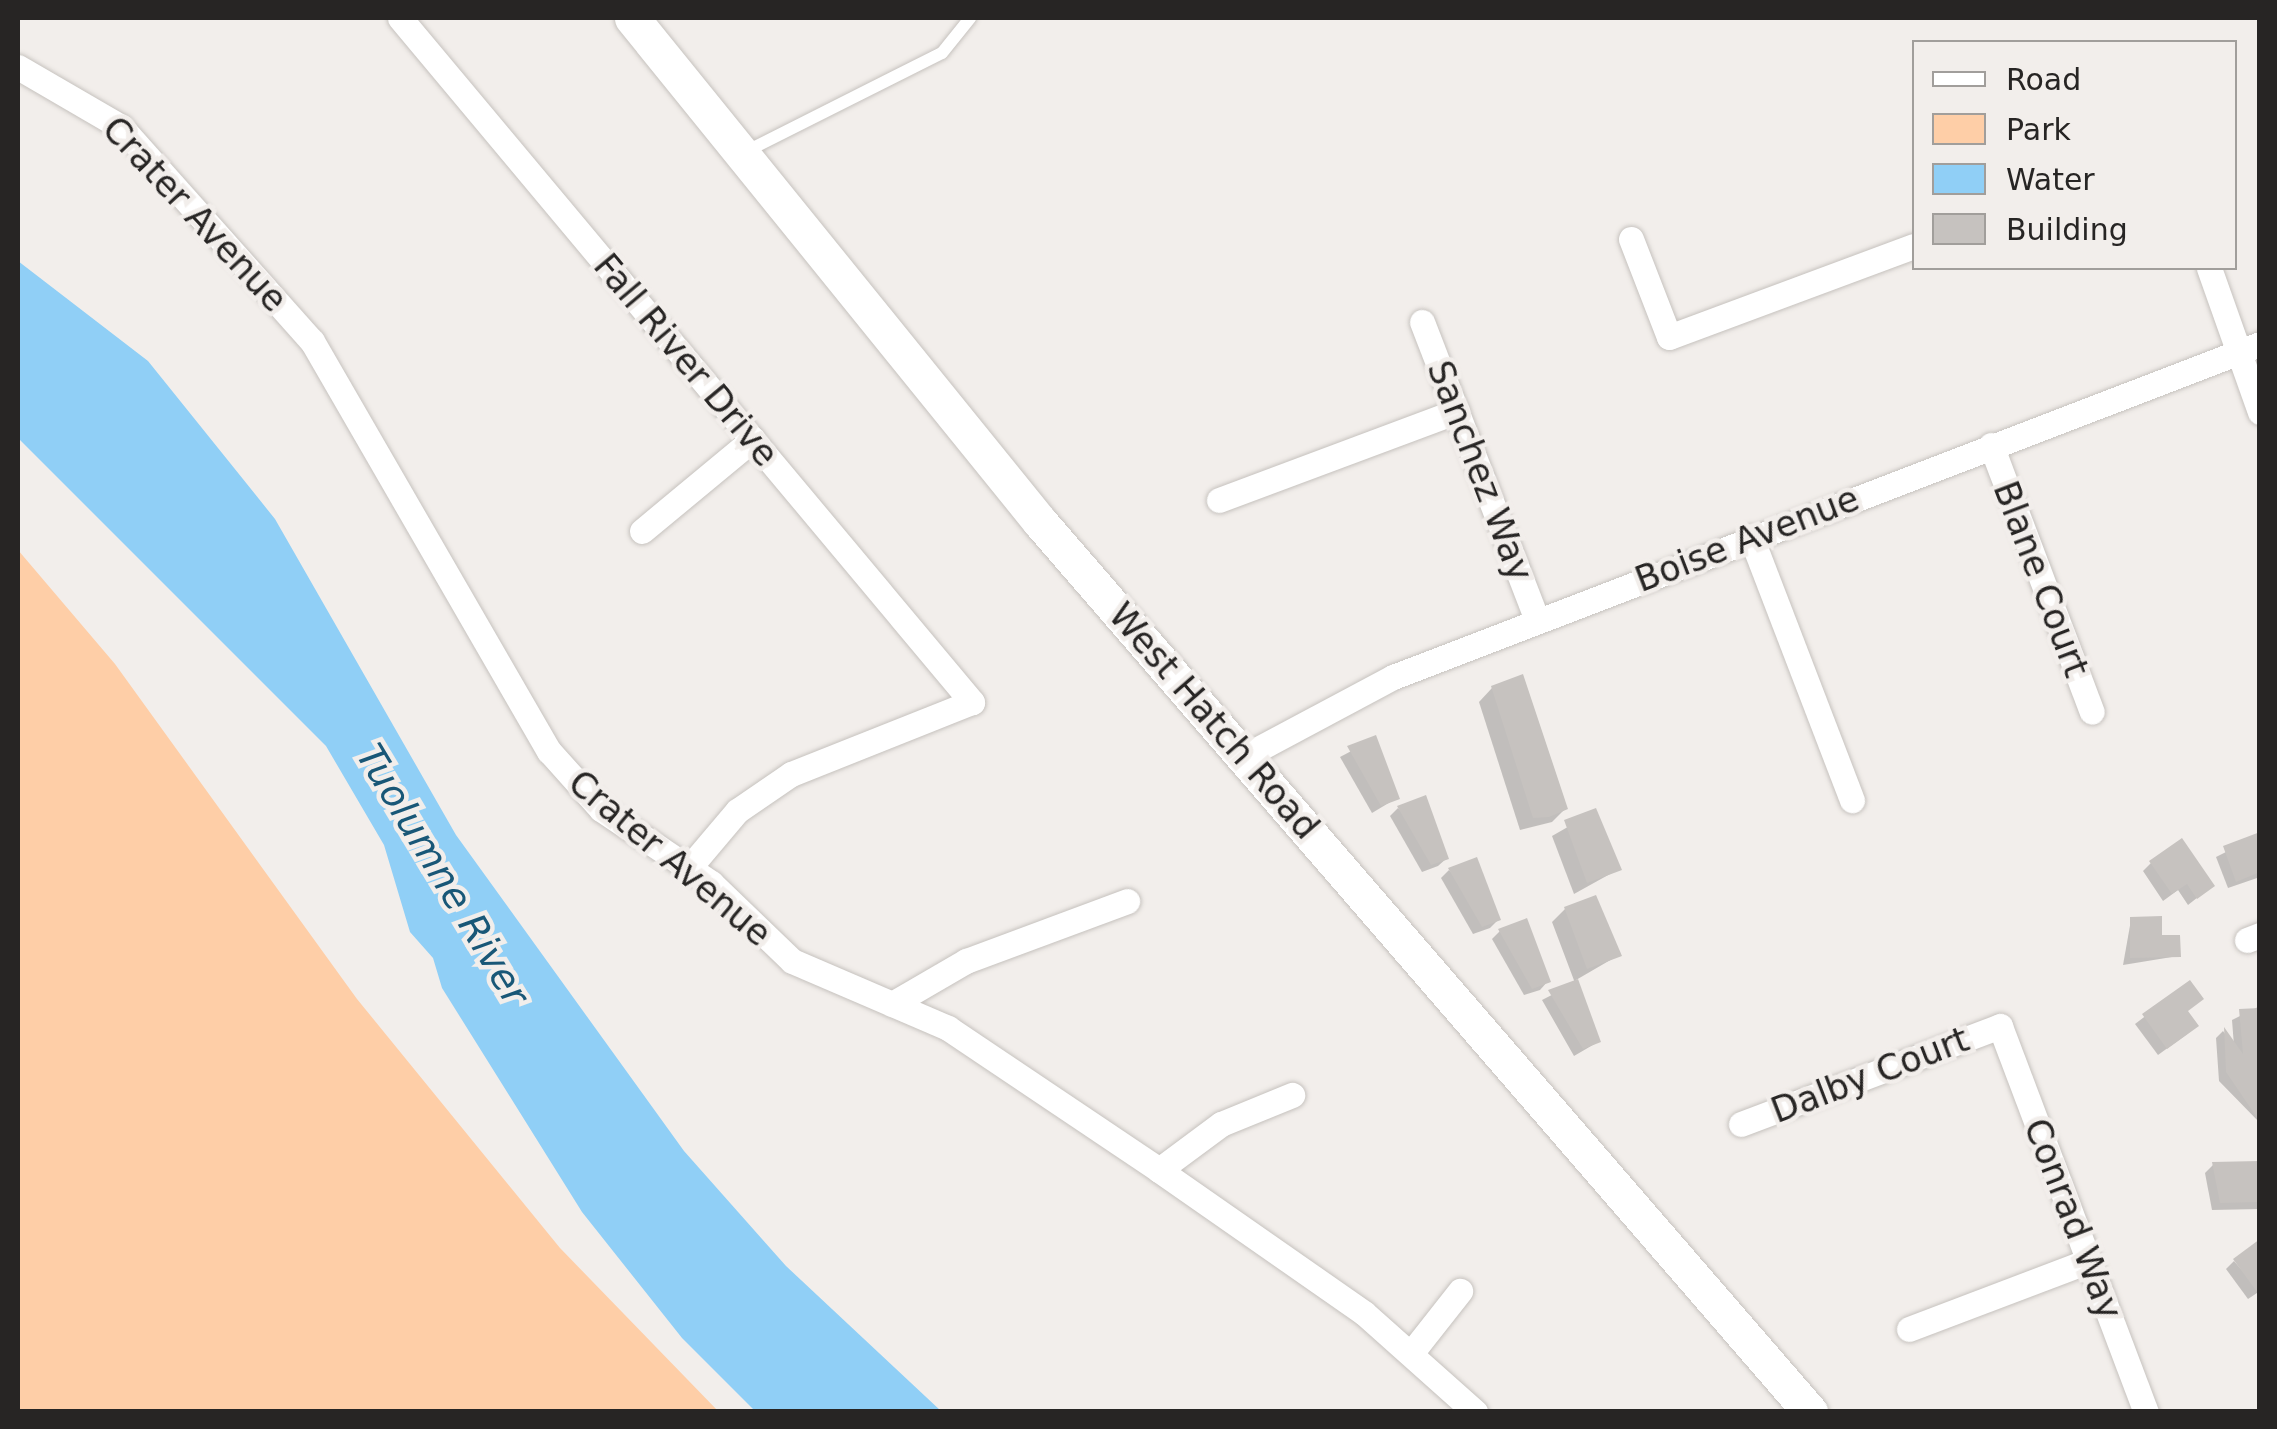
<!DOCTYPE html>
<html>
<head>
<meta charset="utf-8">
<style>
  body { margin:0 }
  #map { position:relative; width:2277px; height:1429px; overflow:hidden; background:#f2eeeb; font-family:"DejaVu Sans",sans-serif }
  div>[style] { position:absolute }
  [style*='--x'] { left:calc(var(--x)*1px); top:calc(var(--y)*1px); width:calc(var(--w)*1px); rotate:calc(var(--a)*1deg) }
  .green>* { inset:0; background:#fecea7 }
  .water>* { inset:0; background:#90cff6 }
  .shadow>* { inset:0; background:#0003 }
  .building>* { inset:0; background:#c6c2bf }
  .roads { filter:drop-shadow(0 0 2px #c6c2be) drop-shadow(0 0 2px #c6c2be) }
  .service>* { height:12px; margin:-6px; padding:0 6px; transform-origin:6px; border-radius:6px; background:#fff }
  .minor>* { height:25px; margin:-12.5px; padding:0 12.5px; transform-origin:12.5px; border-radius:12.5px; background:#fff }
  .secondary>* { height:35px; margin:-17.5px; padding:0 17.5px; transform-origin:17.5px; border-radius:17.5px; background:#fff }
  span { translate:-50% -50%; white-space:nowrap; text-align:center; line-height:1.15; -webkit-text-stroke:9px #f2eeeb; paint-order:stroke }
  .street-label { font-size:35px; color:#272524 }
  .water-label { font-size:38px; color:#185777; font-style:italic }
  .frame { position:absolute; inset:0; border:20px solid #272524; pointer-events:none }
  .legend { position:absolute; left:1912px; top:40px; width:325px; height:230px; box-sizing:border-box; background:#f2eeeb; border:2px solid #a19e9b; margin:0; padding:12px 18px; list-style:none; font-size:30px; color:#272524 }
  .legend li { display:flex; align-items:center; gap:20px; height:50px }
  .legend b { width:50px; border:2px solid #a19e9b }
</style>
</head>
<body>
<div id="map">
  <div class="green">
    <div style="clip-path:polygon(18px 550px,115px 664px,357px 999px,560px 1248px,718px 1411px,18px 1411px)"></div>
  </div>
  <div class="water">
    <div style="clip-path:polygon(18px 261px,148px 361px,275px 519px,456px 835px,684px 1151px,786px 1266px,941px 1411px,755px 1411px,682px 1338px,582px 1212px,442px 988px,433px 958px,410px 932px,384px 845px,326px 746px,18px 438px)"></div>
  </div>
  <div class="shadow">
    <div style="clip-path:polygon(1492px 688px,1565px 809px,1552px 822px,1520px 830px,1479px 702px)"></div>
    <div style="clip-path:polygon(1374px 739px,1397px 798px,1372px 813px,1340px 757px)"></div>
    <div style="clip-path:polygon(1398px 808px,1447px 858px,1438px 866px,1422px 872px,1390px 816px)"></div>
    <div style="clip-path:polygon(1594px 812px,1619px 869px,1574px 894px,1552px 836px)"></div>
    <div style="clip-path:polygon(2260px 835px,2260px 877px,2228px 888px,2216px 857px)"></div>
    <div style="clip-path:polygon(2151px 863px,2212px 886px,2188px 905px,2178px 890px,2163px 901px,2143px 871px)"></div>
    <div style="clip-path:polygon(1449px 870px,1498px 920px,1490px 928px,1473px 934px,1441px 878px)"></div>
    <div style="clip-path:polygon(1565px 909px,1619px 955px,1576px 980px,1598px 1042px,1574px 1056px,1542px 1000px,1575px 983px,1552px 922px)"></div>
    <div style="clip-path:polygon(2131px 920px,2160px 938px,2178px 956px,2123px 965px)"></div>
    <div style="clip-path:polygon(1500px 931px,1548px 981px,1540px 990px,1524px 995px,1492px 939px)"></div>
    <div style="clip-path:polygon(2189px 983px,2187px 1034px,2158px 1055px,2135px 1024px)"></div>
    <div style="clip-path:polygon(2260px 1006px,2260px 1123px,2219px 1081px,2216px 1038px,2223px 1031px,2234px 1046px,2232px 1020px)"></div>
    <div style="clip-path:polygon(2214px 1164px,2260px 1182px,2260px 1209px,2212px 1210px,2205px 1173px)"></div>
    <div style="clip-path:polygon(2234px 1261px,2260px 1291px,2248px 1299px,2226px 1269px)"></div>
  </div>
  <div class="building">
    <div style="clip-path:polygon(1523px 674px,1568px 809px,1549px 817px,1533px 818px,1491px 686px)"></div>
    <div style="clip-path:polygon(1376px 735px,1400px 799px,1381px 806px,1347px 746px)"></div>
    <div style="clip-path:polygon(1426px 795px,1449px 859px,1431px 865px,1397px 806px)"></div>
    <div style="clip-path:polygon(1596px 808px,1622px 870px,1587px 883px,1564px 820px)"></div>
    <div style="clip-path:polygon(2260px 832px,2260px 872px,2236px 882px,2223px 846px)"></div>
    <div style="clip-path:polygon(2182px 838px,2215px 886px,2197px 899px,2187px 884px,2172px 894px,2149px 861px)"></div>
    <div style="clip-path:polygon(1477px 857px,1501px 920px,1482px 927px,1448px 868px)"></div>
    <div style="clip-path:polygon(1596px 895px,1622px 956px,1587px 969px,1564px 907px)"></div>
    <div style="clip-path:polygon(2162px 916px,2162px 935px,2180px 935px,2181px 957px,2130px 958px,2130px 917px)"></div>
    <div style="clip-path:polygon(1527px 918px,1551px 982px,1532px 989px,1498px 929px)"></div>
    <div style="clip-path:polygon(1578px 979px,1601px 1042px,1583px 1049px,1548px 990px)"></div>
    <div style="clip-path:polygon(2190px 980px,2204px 999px,2188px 1011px,2199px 1026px,2167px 1049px,2142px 1014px)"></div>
    <div style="clip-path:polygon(2260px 1008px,2260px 1122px,2226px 1072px,2224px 1027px,2243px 1054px,2239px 1009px)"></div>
    <div style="clip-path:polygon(2260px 1161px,2260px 1202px,2220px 1203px,2212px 1162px)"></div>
    <div style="clip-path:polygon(2260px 1239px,2260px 1296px,2233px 1259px)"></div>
  </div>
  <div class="roads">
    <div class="service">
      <div style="--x:745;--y:152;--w:220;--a:-26.7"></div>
      <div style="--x:942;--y:53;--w:45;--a:-51.3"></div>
    </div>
    <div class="minor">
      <div style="--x:400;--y:18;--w:892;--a:50.1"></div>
      <div style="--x:972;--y:702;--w:195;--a:158.3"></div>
      <div style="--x:791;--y:774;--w:65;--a:145.6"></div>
      <div style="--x:737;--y:811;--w:76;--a:130.2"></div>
      <div style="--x:18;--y:67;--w:119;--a:30.2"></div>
      <div style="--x:121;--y:127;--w:287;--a:48.3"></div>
      <div style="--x:312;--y:341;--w:474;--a:60"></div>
      <div style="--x:549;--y:751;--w:78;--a:48.1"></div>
      <div style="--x:601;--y:809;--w:133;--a:33.9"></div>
      <div style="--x:711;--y:883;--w:112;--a:43.9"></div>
      <div style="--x:792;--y:961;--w:170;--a:23.2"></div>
      <div style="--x:948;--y:1028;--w:254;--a:33.9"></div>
      <div style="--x:1159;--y:1170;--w:250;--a:34.9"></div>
      <div style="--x:1364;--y:1313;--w:149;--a:41.7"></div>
      <div style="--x:1631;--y:239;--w:105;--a:68.8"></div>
      <div style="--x:1669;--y:337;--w:261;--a:-20.4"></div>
      <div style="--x:2209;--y:268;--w:153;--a:70.5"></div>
      <div style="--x:1422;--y:322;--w:319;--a:68.9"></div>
      <div style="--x:1991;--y:445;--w:285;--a:69.3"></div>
      <div style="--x:1219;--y:500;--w:254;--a:-20.5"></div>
      <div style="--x:642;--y:531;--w:144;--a:-39.7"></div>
      <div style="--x:1751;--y:537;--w:282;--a:69"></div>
      <div style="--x:1245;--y:756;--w:168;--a:-28.1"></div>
      <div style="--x:1393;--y:677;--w:929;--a:-21.01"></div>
      <div style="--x:2247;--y:940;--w:14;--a:-21"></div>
      <div style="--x:892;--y:1004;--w:86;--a:-30.2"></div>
      <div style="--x:966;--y:961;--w:172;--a:-20.4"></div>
      <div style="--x:1741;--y:1124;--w:277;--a:-20.7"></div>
      <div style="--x:2000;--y:1026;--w:413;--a:69.3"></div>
      <div style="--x:1159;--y:1170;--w:77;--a:-36.6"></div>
      <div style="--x:1221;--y:1124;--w:77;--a:-22.2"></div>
      <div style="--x:1909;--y:1329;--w:191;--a:-20.8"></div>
      <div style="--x:1412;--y:1352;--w:78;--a:-51.8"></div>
    </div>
    <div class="secondary">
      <div style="--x:632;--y:18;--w:648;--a:51.01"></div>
      <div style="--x:1040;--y:522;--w:1177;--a:49.13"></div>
    </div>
  </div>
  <div class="street-label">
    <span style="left:195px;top:214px;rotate:47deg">Crater Avenue</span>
    <span style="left:686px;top:360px;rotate:50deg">Fall River Drive</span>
    <span style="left:1480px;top:471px;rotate:69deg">Sanchez Way</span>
    <span style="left:1747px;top:539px;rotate:-21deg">Boise Avenue</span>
    <span style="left:2041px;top:579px;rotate:69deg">Blane Court</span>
    <span style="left:1214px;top:721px;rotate:49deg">West Hatch Road</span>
    <span style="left:670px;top:858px;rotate:40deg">Crater Avenue</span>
    <span style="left:1870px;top:1075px;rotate:-21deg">Dalby Court</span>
    <span style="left:2073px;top:1219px;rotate:69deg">Conrad Way</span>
  </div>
  <div class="water-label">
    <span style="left:442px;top:875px;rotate:59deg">Tuolumne River</span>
  </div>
  <div class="frame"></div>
  <ul class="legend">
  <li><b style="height:12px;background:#fff"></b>Road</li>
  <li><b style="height:28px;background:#fecea7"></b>Park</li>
  <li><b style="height:28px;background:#90cff6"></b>Water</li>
  <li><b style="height:28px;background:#c6c2bf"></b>Building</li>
  </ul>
</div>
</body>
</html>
